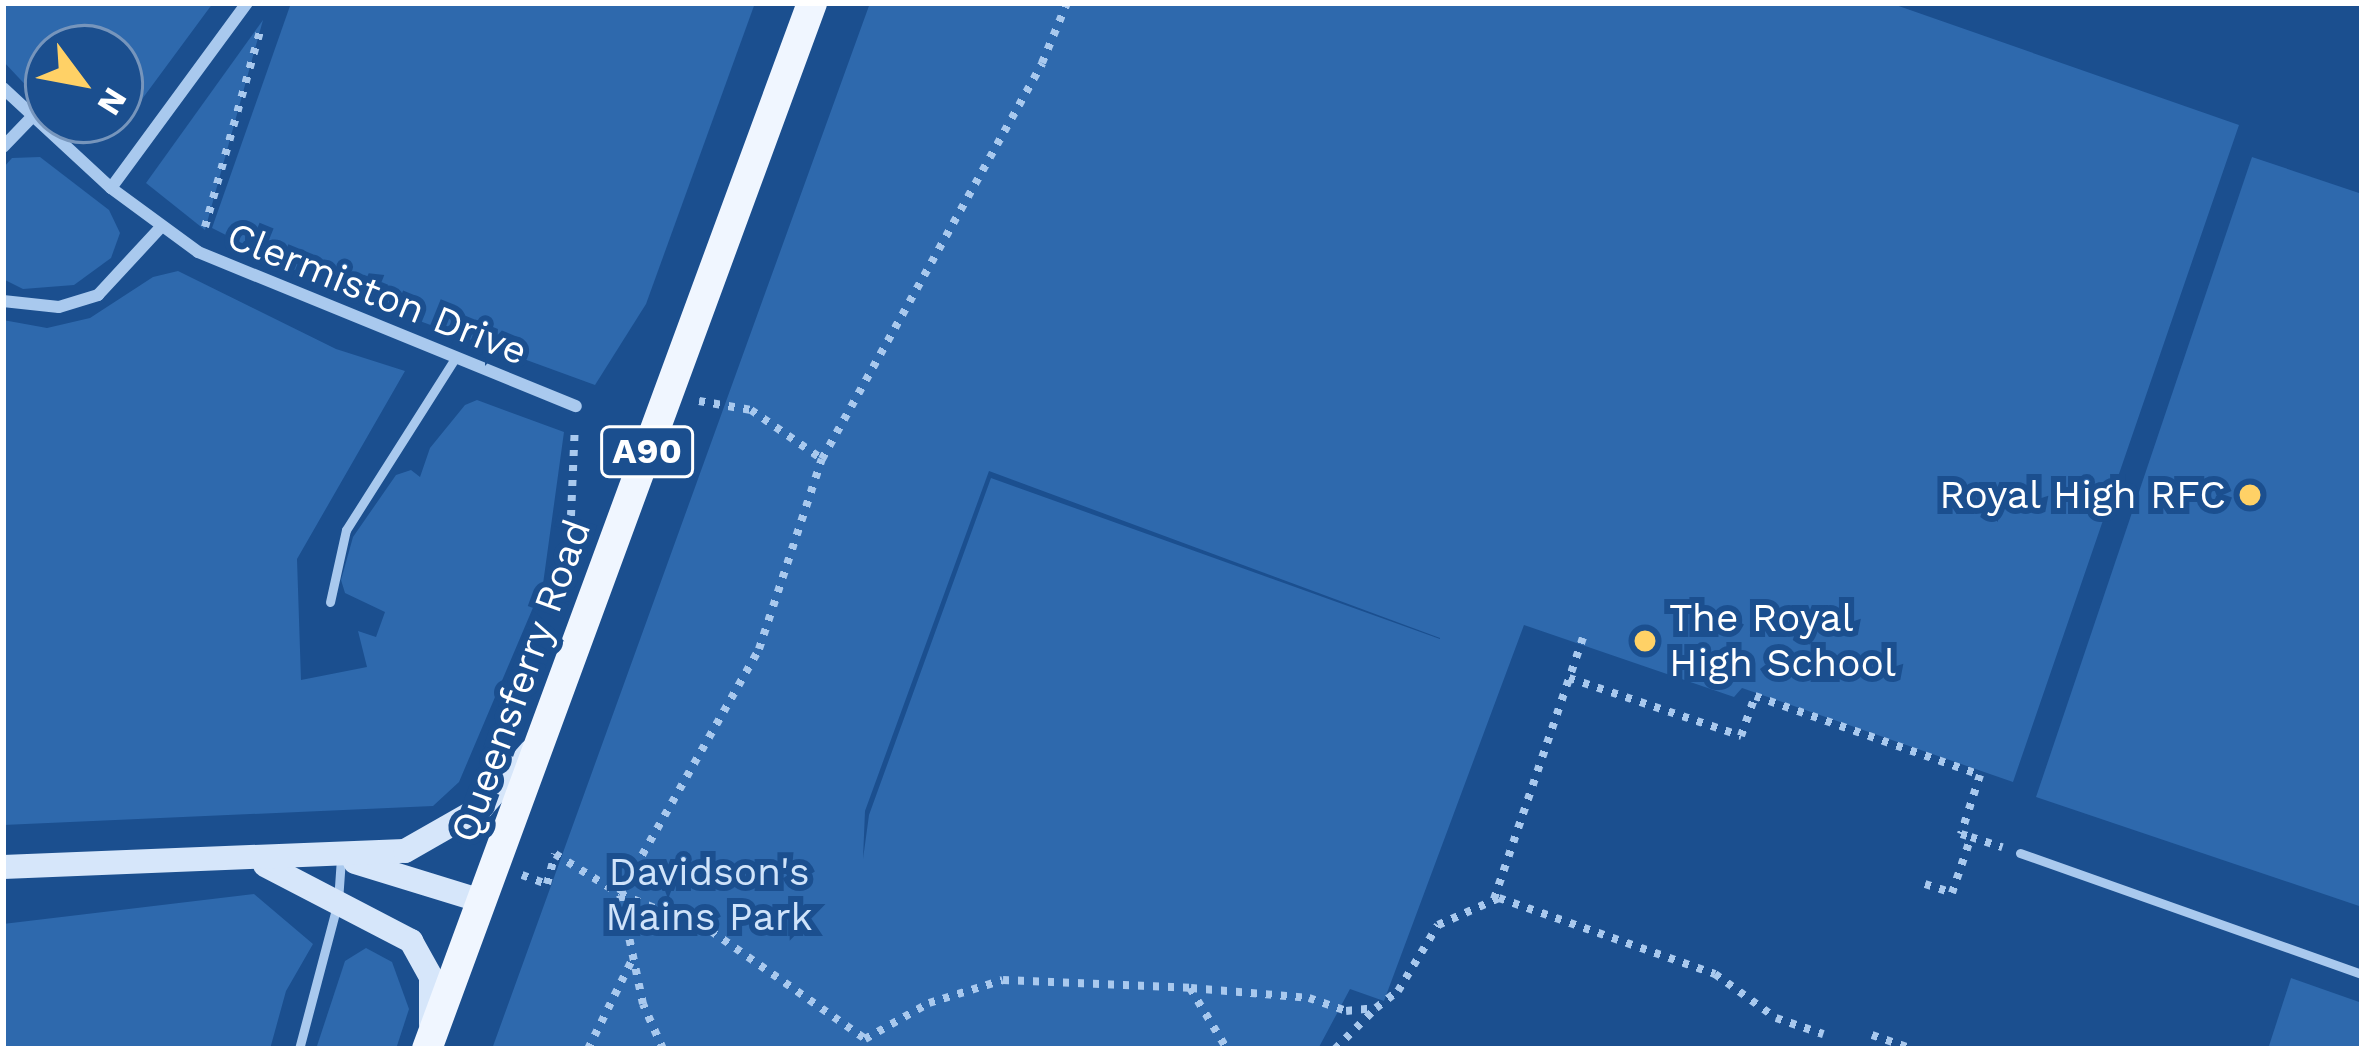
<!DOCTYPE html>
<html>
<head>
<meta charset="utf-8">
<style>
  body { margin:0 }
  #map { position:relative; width:2365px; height:1052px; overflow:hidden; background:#1b4f8f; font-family:"Work Sans",sans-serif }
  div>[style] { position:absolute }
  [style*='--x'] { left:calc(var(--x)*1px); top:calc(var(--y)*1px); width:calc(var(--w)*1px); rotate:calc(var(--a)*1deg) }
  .green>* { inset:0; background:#2e69ad }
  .path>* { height:8px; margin-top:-4px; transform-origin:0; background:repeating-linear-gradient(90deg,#a9c9ee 0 6px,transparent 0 15px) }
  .lane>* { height:9px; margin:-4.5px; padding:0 4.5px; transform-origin:4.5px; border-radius:4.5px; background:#a9c9ee }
  .street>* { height:12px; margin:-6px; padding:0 6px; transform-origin:6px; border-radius:6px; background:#a9c9ee }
  .secondary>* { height:24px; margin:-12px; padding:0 12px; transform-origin:12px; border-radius:12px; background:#d6e6fa }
  .primary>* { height:30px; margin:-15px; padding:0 15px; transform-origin:15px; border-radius:15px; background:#f0f6ff }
  .dots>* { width:33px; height:33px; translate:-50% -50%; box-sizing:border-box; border:6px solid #1b4f8f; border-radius:50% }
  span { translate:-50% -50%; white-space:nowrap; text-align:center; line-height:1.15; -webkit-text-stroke:12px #1b4f8f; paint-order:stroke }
  .shield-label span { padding:3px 9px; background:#1b4f8f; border:3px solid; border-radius:9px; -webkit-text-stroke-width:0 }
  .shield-label { font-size:36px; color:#fff; font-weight:700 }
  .street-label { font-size:39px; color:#fff }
  .poi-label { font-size:39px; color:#fff }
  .right { translate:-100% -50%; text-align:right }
  .left { translate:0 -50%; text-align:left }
  .park-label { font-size:39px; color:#cfe3fa }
  .frame { position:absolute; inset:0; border:6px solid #fff; pointer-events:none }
  .north { position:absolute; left:24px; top:24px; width:120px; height:120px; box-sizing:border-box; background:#1b4f8f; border:3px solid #7695bc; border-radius:50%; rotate:122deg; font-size:33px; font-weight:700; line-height:48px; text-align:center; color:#fff }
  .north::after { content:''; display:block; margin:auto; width:42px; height:54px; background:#ffd166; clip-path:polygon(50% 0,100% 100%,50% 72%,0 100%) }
</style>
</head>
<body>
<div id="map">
  <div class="green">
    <div style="clip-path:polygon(3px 3px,213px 3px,120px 129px,97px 140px,61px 120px,120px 120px,120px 48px,48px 48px,48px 109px,3px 61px)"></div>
    <div style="clip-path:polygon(291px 3px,755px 3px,646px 304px,595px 385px,332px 289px,212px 228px)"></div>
    <div style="clip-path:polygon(evenodd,870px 3px,1890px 3px,2239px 125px,2013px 782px,1742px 688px,1734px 697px,1524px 625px,1384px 1001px,1350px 989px,1318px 1049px,492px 1049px,870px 3px,989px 471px,1440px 638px,1440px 639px,991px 478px,869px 815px,863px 859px,865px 811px,989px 471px)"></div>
    <div style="clip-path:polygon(263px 20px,205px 230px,146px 183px)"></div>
    <div style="clip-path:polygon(40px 157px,109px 210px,120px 233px,111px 258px,74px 285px,23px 289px,3px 279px,3px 168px,12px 158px)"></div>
    <div style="clip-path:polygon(2252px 157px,2362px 194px,2362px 907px,2036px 797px)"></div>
    <div style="clip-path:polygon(178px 271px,336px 349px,405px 371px,297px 559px,301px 680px,367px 667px,358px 631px,376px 637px,385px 612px,345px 593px,341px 580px,353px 537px,396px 475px,411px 470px,420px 477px,430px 448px,465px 405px,477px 400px,564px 432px,543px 584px,459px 782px,433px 806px,3px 825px,3px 320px,47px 328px,90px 318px,153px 277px)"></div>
    <div style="clip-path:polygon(254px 894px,313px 944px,286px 991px,270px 1049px,3px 1049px,3px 924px)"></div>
    <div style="clip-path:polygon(366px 948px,392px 962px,409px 1009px,396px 1049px,316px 1049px,345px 961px)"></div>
    <div style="clip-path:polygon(2291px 978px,2362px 1003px,2362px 1049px,2268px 1049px)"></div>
  </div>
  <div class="path">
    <div style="--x:205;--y:227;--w:207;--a:-74.3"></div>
    <div style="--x:699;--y:401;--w:53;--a:9.8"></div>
    <div style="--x:751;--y:410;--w:86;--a:34.6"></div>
    <div style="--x:569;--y:561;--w:135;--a:-87.5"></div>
    <div style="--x:1569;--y:678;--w:182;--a:18.6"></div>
    <div style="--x:1741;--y:736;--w:42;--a:-70.7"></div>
    <div style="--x:1755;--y:696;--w:238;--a:19.3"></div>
    <div style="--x:1980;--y:775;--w:62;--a:107.9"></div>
    <div style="--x:1961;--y:834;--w:10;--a:17"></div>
    <div style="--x:499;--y:739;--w:63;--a:-67.5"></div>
    <div style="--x:522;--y:875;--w:27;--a:20"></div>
    <div style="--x:547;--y:884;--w:31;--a:-75"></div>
    <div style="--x:555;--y:854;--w:76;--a:31.6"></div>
    <div style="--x:620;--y:894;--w:98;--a:22.1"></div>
    <div style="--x:711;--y:931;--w:188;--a:35"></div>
    <div style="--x:865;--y:1039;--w:73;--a:-29.4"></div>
    <div style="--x:929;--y:1003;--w:77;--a:-17.3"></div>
    <div style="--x:1003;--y:980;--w:187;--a:2.4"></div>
    <div style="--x:1190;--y:988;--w:71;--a:58.8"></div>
    <div style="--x:1925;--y:884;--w:28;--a:18"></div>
    <div style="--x:1952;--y:893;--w:59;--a:-71.3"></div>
    <div style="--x:1971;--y:837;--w:33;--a:18"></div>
    <div style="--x:1494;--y:899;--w:276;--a:-71.2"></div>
    <div style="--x:1191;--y:988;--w:118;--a:4.8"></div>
    <div style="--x:1309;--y:998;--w:39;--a:19"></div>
    <div style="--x:1346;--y:1011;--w:30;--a:-6"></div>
    <div style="--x:1376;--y:1008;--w:28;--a:-38"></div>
    <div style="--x:1398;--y:991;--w:77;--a:-58.8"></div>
    <div style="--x:1438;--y:925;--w:67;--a:-23.9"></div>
    <div style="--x:1499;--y:898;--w:229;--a:19.4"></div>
    <div style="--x:1715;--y:974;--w:75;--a:35.8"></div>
    <div style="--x:1776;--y:1018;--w:50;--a:18.8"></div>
    <div style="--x:1872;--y:1035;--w:43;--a:18.9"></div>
    <div style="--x:588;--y:1049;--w:102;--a:-63.7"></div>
    <div style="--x:663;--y:1049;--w:49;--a:-114"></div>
    <div style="--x:643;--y:1004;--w:112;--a:-101.8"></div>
    <div style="--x:620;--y:894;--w:282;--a:-60.4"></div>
    <div style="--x:759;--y:649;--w:200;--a:-71.7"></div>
    <div style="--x:822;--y:459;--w:453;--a:-60.9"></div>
    <div style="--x:1042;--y:63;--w:65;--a:-67.4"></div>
    <div style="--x:1335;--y:1049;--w:58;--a:-45"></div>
  </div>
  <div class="lane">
    <div style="--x:330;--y:602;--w:74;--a:-77.5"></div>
    <div style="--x:346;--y:530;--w:201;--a:-57.6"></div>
    <div style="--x:2020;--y:853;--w:363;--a:19.5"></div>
    <div style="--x:299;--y:1049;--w:153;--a:-75.2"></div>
    <div style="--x:338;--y:901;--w:43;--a:-86"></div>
  </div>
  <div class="street">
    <div style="--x:3;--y:88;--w:147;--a:42.8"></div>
    <div style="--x:111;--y:188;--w:108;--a:36.3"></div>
    <div style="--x:198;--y:252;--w:408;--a:22.2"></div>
    <div style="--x:3;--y:147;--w:42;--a:-46"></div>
    <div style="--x:111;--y:188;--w:230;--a:-53.7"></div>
    <div style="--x:3;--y:301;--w:56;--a:6.1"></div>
    <div style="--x:59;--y:307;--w:41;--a:-17.1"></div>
    <div style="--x:98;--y:295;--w:93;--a:-47.2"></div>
  </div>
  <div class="secondary">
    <div style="--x:355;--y:862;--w:133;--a:17.1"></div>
    <div style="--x:265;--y:865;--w:165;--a:27.5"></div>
    <div style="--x:411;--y:941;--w:41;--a:60.9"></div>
    <div style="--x:431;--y:977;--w:47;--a:90"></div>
    <div style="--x:3;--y:867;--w:402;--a:-2.3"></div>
    <div style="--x:405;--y:851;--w:89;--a:-29.7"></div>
    <div style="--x:482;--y:807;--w:74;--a:-48.8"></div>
  </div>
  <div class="primary">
    <div style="--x:427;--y:1049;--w:1115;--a:-69.79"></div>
  </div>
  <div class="dots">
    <div style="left:2250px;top:495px;background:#ffd166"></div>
    <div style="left:1645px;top:641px;background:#ffd166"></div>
  </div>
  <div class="shield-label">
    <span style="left:647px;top:452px">A90</span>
  </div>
  <div class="street-label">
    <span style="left:377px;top:294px;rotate:22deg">Clermiston Drive</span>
    <span style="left:521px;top:681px;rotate:-70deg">Queensferry Road</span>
  </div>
  <div class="poi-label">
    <span class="right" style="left:2226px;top:495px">Royal High RFC</span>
    <span class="left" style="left:1669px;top:641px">The Royal<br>High School</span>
  </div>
  <div class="park-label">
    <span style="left:709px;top:895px">Davidson's<br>Mains Park</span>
  </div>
  <div class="frame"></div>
  <div class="north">N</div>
</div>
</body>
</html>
